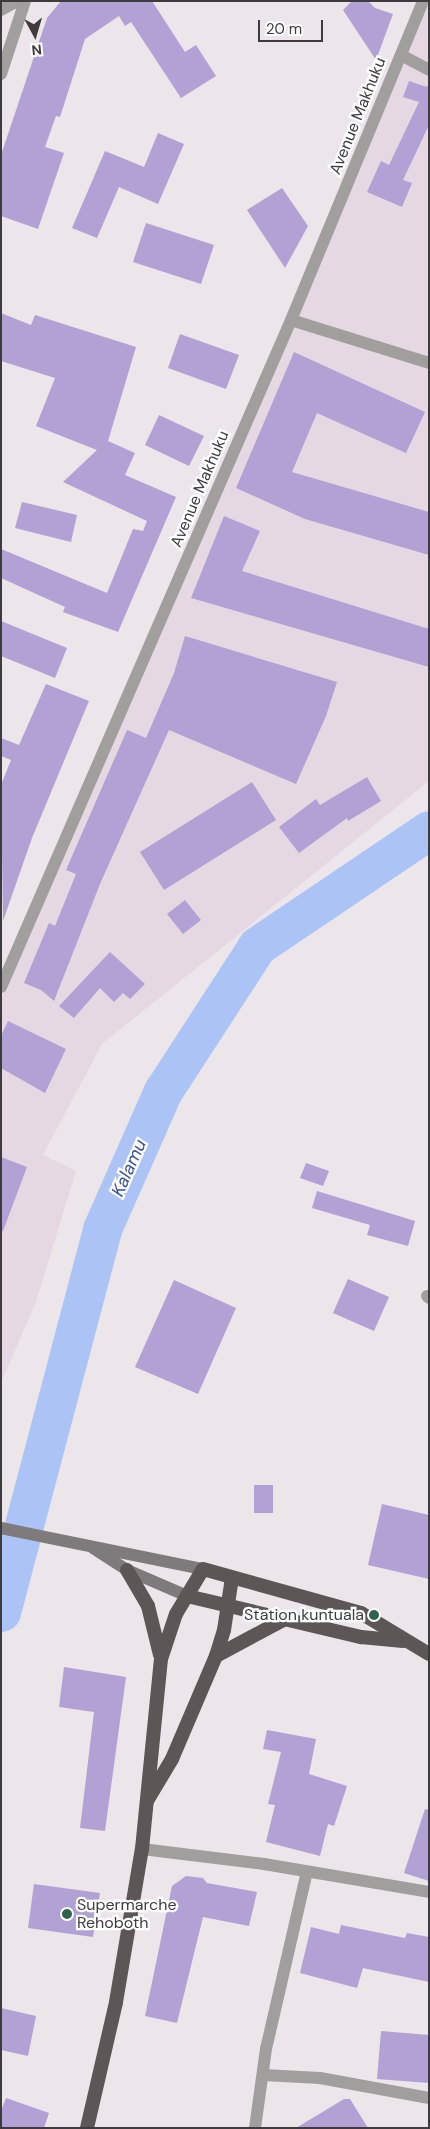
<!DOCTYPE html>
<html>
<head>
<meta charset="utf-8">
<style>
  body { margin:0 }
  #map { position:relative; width:430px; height:2129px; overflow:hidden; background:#ece6eb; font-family:"DM Sans",sans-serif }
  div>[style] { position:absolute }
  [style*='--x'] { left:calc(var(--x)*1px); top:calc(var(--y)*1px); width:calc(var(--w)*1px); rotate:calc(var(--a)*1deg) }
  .built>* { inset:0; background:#e5d8e2 }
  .river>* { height:39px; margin:-19.5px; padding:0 19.5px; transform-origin:19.5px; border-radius:19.5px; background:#acc4f5 }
  .building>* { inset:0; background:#b1a1d4 }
  .service>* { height:12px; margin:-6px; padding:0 6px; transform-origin:6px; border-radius:6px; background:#a19e9e }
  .minor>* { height:12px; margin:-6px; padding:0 6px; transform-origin:6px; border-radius:6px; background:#a19e9e }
  .secondary>* { height:12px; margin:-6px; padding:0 6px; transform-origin:6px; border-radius:6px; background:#7f7a7b }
  .trunk>* { height:14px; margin:-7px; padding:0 7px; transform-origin:7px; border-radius:7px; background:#5c5657 }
  .dots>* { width:14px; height:14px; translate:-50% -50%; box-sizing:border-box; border:2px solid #fff; border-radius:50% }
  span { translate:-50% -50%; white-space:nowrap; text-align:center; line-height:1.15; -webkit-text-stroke:4.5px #fff; paint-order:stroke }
  .street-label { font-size:16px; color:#3d3b3d }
  .poi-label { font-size:16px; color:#3d3b3d }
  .right { translate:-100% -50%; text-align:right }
  .left { translate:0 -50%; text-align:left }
  .water-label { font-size:18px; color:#37518e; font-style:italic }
  .frame { position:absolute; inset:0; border:2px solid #3d3b3d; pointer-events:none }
  .north { position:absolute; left:10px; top:10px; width:50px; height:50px; -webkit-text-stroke:4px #fff; paint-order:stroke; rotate:174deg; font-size:14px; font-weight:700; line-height:20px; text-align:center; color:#3d3b3d }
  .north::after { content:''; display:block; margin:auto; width:18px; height:22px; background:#3d3b3d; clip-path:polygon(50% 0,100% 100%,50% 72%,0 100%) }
  .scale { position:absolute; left:258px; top:20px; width:65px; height:22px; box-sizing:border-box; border:2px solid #3d3b3d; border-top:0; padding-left:6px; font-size:15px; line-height:18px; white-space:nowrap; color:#3d3b3d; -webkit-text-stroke:4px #fff; paint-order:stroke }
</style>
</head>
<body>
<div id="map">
  <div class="built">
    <div style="clip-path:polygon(429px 1px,429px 781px,102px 1044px,43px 1155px,76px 1171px,36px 1302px,1px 1383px,1px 999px)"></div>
  </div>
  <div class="river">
    <div style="--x:1;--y:1612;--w:396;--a:-75.2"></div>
    <div style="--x:102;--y:1229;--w:151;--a:-66.2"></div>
    <div style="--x:163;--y:1091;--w:173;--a:-57"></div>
    <div style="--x:257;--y:946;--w:207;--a:-34"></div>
  </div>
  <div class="building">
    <div style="clip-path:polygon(61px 1px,152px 1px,185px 52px,196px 45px,216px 76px,181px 98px,131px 22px,125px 26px,119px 16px,85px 39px,60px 117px,56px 116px,45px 147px,64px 153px,38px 229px,1px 216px,1px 155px,47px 18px)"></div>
    <div style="clip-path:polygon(352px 1px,368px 1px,375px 8px,393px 14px,376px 60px,343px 10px)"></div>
    <div style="clip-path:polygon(409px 81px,427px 87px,429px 84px,429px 125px,403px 180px,412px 183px,402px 207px,367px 192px,381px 161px,389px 165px,419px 102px,403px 97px)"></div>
    <div style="clip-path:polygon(158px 133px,184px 144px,158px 204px,119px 187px,97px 238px,72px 228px,105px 151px,144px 167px)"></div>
    <div style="clip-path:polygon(282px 188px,308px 226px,285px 268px,247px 210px)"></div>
    <div style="clip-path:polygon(146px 223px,214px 245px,201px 284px,133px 262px)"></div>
    <div style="clip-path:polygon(1px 313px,31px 325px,35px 315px,136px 347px,108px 441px,135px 453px,125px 475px,176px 497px,118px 632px,63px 612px,65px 607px,1px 578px,1px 549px,107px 593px,133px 529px,143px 531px,147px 521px,63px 482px,97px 450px,36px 426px,55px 378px,1px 361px)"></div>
    <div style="clip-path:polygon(180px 334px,239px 355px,226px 389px,168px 368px)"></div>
    <div style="clip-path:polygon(294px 352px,425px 412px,406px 453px,317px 413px,292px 472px,429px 512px,429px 555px,305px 519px,236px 488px)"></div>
    <div style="clip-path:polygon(159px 415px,204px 436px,189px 466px,145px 445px)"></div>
    <div style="clip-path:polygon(22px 502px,77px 515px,71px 542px,15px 528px)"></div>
    <div style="clip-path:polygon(224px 516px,260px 531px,242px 571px,429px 629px,429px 667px,191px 598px)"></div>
    <div style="clip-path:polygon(1px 621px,67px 648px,55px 678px,1px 656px)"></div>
    <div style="clip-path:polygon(185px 636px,337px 682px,326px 716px,296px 784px,169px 730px,100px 884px,54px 1001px,41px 990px,24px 983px,49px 923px,55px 926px,76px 874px,66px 870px,127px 730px,146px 738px,174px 673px)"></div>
    <div style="clip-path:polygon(46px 684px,89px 701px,32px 838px,3px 921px,1px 785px,11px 760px,1px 756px,1px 738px,19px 745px)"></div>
    <div style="clip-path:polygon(367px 777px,381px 801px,348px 821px,347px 818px,299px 853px,279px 827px,316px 799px,320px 805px)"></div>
    <div style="clip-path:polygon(252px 782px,276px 820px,164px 890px,140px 852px)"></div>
    <div style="clip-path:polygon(185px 900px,201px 920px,183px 934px,167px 914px)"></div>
    <div style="clip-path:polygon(110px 952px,145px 984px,130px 999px,123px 993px,114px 1002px,100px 988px,74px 1018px,59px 1006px)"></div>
    <div style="clip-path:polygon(8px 1021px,66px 1049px,45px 1093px,1px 1068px,1px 1036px)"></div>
    <div style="clip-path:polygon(1px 1157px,27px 1167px,3px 1231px,1px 1231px)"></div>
    <div style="clip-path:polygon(306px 1163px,329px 1171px,323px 1186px,300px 1178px)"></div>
    <div style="clip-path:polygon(317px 1191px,415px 1221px,408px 1246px,367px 1235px,370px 1225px,312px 1208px)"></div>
    <div style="clip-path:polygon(348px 1279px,389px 1297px,374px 1331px,333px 1313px)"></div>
    <div style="clip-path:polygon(174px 1280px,236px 1308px,198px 1394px,135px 1367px)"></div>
    <div style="clip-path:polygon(254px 1485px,273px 1485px,273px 1513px,254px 1513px)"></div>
    <div style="clip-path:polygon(382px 1504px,429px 1515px,429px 1579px,368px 1565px)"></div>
    <div style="clip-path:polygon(64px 1667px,126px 1677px,105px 1831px,80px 1828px,94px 1712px,59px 1707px)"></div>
    <div style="clip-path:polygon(267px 1730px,316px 1739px,309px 1774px,347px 1786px,334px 1826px,328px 1824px,320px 1856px,266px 1842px,275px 1805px,268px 1804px,281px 1752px,263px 1749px)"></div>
    <div style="clip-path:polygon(425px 1809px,429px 1810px,429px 1881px,404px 1873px)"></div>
    <div style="clip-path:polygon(186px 1876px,203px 1878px,207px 1883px,257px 1892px,249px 1926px,203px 1917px,177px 2023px,145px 2016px,172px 1886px)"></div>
    <div style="clip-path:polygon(34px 1884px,100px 1893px,93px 1937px,28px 1928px)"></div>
    <div style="clip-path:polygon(341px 1925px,405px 1938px,407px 1933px,429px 1937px,429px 1982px,363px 1968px,357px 1988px,300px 1973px,311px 1927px,339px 1934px)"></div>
    <div style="clip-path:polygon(1px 2008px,36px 2016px,28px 2056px,1px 2050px)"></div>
    <div style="clip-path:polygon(381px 2031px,429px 2035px,429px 2083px,377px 2079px)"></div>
    <div style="clip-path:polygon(6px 2098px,49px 2113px,44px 2128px,1px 2128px,1px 2111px)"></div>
    <div style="clip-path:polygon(344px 2099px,350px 2099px,368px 2128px,296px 2128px)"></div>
  </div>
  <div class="service">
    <div style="--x:401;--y:55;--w:32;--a:28"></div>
    <div style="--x:291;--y:320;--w:145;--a:17.3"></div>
  </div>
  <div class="minor">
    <div style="--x:1;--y:10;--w:18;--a:-29"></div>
    <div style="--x:1;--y:74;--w:77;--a:-71.8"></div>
    <div style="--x:1;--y:987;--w:727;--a:-66.5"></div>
    <div style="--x:291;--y:320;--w:345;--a:-67.5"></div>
    <div style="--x:427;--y:1296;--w:3;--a:45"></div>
    <div style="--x:142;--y:1849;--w:123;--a:7"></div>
    <div style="--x:264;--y:1864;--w:167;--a:9.6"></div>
    <div style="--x:263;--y:2075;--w:57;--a:3"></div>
    <div style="--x:320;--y:2078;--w:111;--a:10.4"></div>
    <div style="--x:255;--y:2128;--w:80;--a:-82.1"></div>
    <div style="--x:266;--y:2049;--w:182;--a:-77"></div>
  </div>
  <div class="secondary">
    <div style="--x:1;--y:1528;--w:206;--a:11.5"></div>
    <div style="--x:93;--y:1548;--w:40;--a:32.9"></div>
    <div style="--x:127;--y:1570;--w:65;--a:23.4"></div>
  </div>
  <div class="trunk">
    <div style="--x:127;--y:1570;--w:42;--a:59.7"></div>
    <div style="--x:148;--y:1606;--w:50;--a:76.2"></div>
    <div style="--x:187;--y:1596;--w:179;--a:13.3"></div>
    <div style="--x:361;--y:1637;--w:42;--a:5.4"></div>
    <div style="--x:216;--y:1656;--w:81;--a:-28.2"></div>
    <div style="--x:147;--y:1801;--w:49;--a:-59.2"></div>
    <div style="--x:172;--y:1759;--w:112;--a:-66.9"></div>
    <div style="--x:216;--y:1656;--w:27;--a:-73"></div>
    <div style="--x:224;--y:1630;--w:53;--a:-81.3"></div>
    <div style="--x:87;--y:2128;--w:129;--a:-77"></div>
    <div style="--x:116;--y:2002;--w:155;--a:-80.4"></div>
    <div style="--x:142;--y:1849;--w:191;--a:-84.3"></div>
    <div style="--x:161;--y:1659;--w:47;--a:-71.6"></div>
    <div style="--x:176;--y:1614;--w:52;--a:-59"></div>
    <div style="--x:203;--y:1569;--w:164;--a:15.6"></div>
    <div style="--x:361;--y:1613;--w:79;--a:31.1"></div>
  </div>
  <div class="dots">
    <div style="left:374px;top:1615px;background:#2d644b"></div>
    <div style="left:67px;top:1914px;background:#2d644b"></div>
  </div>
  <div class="street-label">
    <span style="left:358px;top:116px;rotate:-68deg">Avenue Makhuku</span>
    <span style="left:200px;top:489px;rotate:-67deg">Avenue Makhuku</span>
  </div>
  <div class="poi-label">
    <span class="right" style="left:364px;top:1615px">Station kuntuala</span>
    <span class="left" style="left:77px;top:1914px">Supermarche<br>Rehoboth</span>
  </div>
  <div class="water-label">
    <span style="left:129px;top:1168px;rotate:-66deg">Kalamu</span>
  </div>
  <div class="frame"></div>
  <div class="north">N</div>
  <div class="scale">20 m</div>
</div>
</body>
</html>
